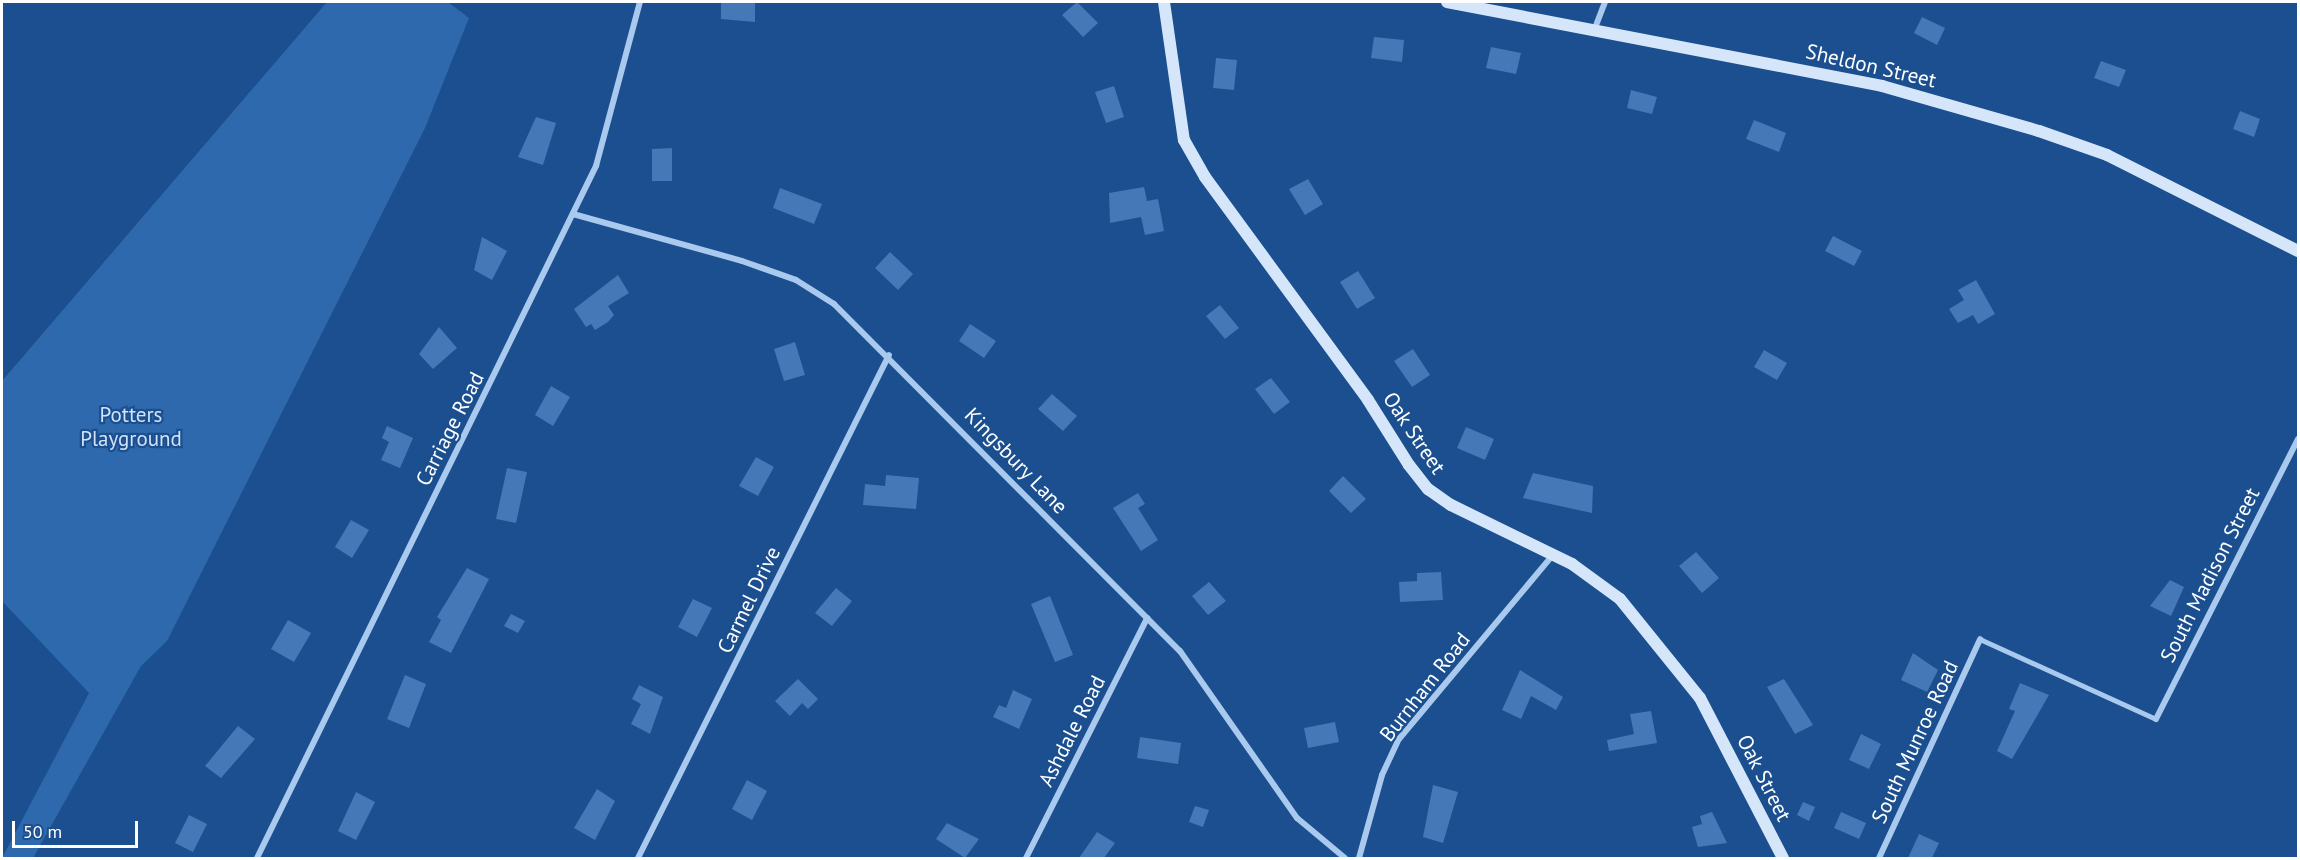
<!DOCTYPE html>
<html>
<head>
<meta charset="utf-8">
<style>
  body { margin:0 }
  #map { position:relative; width:2300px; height:860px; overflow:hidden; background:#1b4f8f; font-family:"PT Sans",sans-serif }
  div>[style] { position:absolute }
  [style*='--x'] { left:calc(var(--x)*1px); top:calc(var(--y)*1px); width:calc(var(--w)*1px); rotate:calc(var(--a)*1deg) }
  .green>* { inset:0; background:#2e69ad }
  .building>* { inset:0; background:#4478b7 }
  .lane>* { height:4.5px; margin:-2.25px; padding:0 2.25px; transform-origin:2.25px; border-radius:2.25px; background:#a9c9ee }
  .street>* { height:6px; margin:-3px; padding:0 3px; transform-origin:3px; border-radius:3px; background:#a9c9ee }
  .secondary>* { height:12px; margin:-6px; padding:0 6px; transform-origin:6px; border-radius:6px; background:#d6e6fa }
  span { translate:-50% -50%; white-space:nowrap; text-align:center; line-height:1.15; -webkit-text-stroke:4.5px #1b4f8f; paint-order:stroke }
  .street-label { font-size:21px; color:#fff }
  .park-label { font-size:21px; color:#cfe3fa }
  .frame { position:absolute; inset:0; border:3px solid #fff; pointer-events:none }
  .scale { position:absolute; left:12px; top:821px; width:126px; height:27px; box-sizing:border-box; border:3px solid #fff; border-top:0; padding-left:8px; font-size:18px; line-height:21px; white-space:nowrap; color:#fff; -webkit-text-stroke:4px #1b4f8f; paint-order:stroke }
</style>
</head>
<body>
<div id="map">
  <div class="green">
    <div style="clip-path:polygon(327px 2px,448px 2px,469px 18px,425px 128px,167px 641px,141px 666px,33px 858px,2px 858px,89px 693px,2px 601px,2px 381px)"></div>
  </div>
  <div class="building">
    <div style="clip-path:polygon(721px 2px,755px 2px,755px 22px,721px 19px)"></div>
    <div style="clip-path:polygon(1077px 2px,1098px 23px,1083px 37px,1062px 15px)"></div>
    <div style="clip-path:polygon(1922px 17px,1945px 28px,1937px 45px,1914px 33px)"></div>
    <div style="clip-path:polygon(1374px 37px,1404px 40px,1402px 62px,1371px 58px)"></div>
    <div style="clip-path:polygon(1491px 47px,1521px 53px,1516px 74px,1486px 68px)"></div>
    <div style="clip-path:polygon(1216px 58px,1237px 60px,1234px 90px,1213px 88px)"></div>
    <div style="clip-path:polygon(2101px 61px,2126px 70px,2119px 87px,2094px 78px)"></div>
    <div style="clip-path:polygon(1114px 86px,1124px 117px,1106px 123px,1095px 92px)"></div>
    <div style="clip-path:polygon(1631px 90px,1657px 97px,1652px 114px,1627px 108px)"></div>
    <div style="clip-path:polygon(2240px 111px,2260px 119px,2254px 137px,2233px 129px)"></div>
    <div style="clip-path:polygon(536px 117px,556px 123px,543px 165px,518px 157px)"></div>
    <div style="clip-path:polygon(1754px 120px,1786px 133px,1779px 152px,1746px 139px)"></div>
    <div style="clip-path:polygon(672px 148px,672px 181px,652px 181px,652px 149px)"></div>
    <div style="clip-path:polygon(1308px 179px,1323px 204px,1305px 215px,1289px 189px)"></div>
    <div style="clip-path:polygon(1144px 187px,1147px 201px,1158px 199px,1164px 231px,1145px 235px,1141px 217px,1110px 223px,1109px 193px)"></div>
    <div style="clip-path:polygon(780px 188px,822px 204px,814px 224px,773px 208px)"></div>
    <div style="clip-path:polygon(1833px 236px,1862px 251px,1854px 266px,1825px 251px)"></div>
    <div style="clip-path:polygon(482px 237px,507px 251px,492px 280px,474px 270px)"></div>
    <div style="clip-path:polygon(890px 252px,913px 274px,898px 290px,875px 268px)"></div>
    <div style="clip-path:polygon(1358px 271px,1375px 298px,1357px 309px,1340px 282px)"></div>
    <div style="clip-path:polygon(618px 275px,629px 293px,608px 306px,614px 315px,608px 322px,595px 330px,591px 324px,586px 327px,574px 309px)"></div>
    <div style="clip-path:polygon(1976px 280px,1995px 314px,1978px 324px,1973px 315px,1958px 323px,1949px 309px,1964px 300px,1958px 290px)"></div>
    <div style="clip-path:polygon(1220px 305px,1239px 328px,1225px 339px,1206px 316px)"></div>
    <div style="clip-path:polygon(970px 324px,996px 341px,984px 358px,959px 341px)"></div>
    <div style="clip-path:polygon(439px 327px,457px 348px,433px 369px,419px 354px)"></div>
    <div style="clip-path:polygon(795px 342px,805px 375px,784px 381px,774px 349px)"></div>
    <div style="clip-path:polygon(1413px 349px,1430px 375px,1412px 387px,1394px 361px)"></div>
    <div style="clip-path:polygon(1764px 350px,1787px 363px,1777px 380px,1754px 367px)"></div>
    <div style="clip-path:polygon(1271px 378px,1290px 402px,1274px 414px,1255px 389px)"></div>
    <div style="clip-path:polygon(551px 386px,570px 397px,553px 426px,535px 415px)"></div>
    <div style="clip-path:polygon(1052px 394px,1077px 416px,1063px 431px,1038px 409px)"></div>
    <div style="clip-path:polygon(387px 426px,413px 438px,400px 468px,381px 460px,389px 442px,382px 438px)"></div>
    <div style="clip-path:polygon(1466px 427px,1494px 439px,1485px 460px,1457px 448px)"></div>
    <div style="clip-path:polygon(756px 457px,774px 467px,758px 496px,739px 486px)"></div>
    <div style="clip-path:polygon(507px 468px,527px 472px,516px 523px,496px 519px)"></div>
    <div style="clip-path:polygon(1533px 473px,1593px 486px,1592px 513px,1523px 498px)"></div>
    <div style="clip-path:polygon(886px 475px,919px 478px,916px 509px,863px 505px,865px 484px,885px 486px)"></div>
    <div style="clip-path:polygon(1343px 476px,1366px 499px,1351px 513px,1329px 491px)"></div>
    <div style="clip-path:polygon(1138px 493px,1145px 504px,1138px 508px,1158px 540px,1141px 551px,1113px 508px)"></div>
    <div style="clip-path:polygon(351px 520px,369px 530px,352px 558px,335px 547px)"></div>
    <div style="clip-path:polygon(1696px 552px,1719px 578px,1702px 593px,1679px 566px)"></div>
    <div style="clip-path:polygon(467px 568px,489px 579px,451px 653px,429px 642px,441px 620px,437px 617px)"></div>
    <div style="clip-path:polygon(1441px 572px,1443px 600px,1400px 602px,1399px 582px,1417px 581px,1417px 573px)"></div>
    <div style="clip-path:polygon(2170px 580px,2184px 587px,2171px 616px,2150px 606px)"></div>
    <div style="clip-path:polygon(1209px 582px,1226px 601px,1208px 615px,1192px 596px)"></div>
    <div style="clip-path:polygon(836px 588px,852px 601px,832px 626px,815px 613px)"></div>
    <div style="clip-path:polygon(1050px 596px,1073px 655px,1055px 662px,1031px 604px)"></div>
    <div style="clip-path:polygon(693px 599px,712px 608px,697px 637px,678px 627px)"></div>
    <div style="clip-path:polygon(511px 614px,525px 621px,518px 633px,504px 626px)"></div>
    <div style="clip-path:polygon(288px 620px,311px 633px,294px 662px,271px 649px)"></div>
    <div style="clip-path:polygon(1913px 653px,1938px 670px,1927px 692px,1901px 680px)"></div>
    <div style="clip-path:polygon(1520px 670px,1563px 697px,1556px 710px,1531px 696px,1521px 719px,1502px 710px)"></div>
    <div style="clip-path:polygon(405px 675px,426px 684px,409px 728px,387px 719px)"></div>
    <div style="clip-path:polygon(798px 679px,818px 699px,808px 709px,802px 703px,790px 716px,775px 701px)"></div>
    <div style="clip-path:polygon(1784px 679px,1813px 725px,1795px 734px,1767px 687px)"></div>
    <div style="clip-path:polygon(2020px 683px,2049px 695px,2012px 759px,1997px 751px,2015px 711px,2009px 709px)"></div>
    <div style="clip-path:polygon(639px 685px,663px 697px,650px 734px,631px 724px,641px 704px,632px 699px)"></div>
    <div style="clip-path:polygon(1013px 690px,1032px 699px,1019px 729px,993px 717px,999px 705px,1006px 708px)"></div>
    <div style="clip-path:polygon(1651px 711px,1657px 743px,1609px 751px,1607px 740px,1634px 734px,1630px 714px)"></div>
    <div style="clip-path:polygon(1335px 722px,1339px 742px,1308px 748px,1304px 728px)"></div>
    <div style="clip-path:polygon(238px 726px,255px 739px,221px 778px,205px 766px)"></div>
    <div style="clip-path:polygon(1861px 734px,1881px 744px,1869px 769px,1849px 760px)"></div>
    <div style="clip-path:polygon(1140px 737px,1181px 743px,1178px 764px,1137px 758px)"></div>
    <div style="clip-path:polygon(747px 780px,767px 791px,752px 820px,732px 809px)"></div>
    <div style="clip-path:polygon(1433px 785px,1458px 792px,1443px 843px,1423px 837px)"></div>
    <div style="clip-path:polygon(597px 789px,615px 801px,595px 840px,574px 828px)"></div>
    <div style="clip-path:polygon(356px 792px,375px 802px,356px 840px,338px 831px)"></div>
    <div style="clip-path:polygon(1803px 802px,1815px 807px,1809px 821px,1797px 815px)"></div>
    <div style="clip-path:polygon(1195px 806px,1209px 810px,1203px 827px,1189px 822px)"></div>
    <div style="clip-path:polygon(1712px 812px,1727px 843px,1698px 847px,1692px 827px,1702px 824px,1700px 816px)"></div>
    <div style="clip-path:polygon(1841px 812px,1866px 823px,1859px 839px,1834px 828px)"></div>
    <div style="clip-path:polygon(189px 815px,207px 824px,193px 852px,175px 843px)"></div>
    <div style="clip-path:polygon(947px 823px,979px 839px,965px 858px,936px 839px)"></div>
    <div style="clip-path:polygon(1097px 832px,1115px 843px,1104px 858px,1079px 858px)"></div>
    <div style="clip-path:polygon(1919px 834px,1939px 843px,1932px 858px,1908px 858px)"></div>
  </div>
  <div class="lane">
    <div style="--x:1980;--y:639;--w:193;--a:24.4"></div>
  </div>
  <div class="street">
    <div style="--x:1595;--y:28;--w:28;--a:-69"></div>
    <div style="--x:573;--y:214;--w:175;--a:15.5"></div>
    <div style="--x:742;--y:261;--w:57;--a:19.4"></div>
    <div style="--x:796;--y:280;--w:45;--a:32.3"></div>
    <div style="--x:834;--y:304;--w:490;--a:45.1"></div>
    <div style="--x:1180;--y:651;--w:204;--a:55"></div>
    <div style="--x:1297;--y:818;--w:62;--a:39.8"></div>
    <div style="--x:2156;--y:719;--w:314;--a:-63.1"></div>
    <div style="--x:257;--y:858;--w:771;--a:-63.9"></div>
    <div style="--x:596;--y:166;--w:170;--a:-75"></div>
    <div style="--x:638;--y:858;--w:562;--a:-63.48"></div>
    <div style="--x:1026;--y:858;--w:269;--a:-63.2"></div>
    <div style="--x:1359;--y:858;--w:86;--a:-74.5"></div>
    <div style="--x:1382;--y:775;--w:40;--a:-65"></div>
    <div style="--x:1399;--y:739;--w:240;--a:-50.1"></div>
    <div style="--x:1879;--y:858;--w:241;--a:-65.2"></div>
  </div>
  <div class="secondary">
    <div style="--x:1164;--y:2;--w:139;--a:81.8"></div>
    <div style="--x:1184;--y:140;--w:43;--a:60.4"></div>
    <div style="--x:1205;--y:177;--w:276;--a:53.8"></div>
    <div style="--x:1368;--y:400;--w:77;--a:57.8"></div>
    <div style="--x:1409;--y:465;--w:31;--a:52"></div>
    <div style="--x:1428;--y:489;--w:28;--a:35"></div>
    <div style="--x:1451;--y:505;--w:135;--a:26"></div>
    <div style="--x:1572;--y:564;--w:59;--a:36.1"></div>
    <div style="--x:1620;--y:599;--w:127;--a:51.1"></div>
    <div style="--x:1700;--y:698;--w:180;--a:62.6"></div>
    <div style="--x:1447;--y:2;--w:443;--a:10.9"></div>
    <div style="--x:1882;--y:86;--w:163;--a:16"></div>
    <div style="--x:2039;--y:131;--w:72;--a:19.4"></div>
    <div style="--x:2107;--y:155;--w:214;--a:26.7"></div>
  </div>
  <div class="street-label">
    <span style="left:1871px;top:66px;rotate:13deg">Sheldon Street</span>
    <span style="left:450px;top:429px;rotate:-63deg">Carriage Road</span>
    <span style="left:1414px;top:433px;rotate:56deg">Oak Street</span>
    <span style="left:1016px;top:461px;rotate:46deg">Kingsbury Lane</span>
    <span style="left:2210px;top:575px;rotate:-63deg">South Madison Street</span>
    <span style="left:749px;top:600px;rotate:-64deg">Carmel Drive</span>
    <span style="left:1425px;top:687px;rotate:-52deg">Burnham Road</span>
    <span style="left:1072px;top:731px;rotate:-63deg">Ashdale Road</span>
    <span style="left:1915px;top:742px;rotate:-65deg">South Munroe Road</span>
    <span style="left:1764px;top:778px;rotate:63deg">Oak Street</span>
  </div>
  <div class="park-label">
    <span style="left:131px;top:427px">Potters<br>Playground</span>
  </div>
  <div class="frame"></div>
  <div class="scale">50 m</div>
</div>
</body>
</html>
